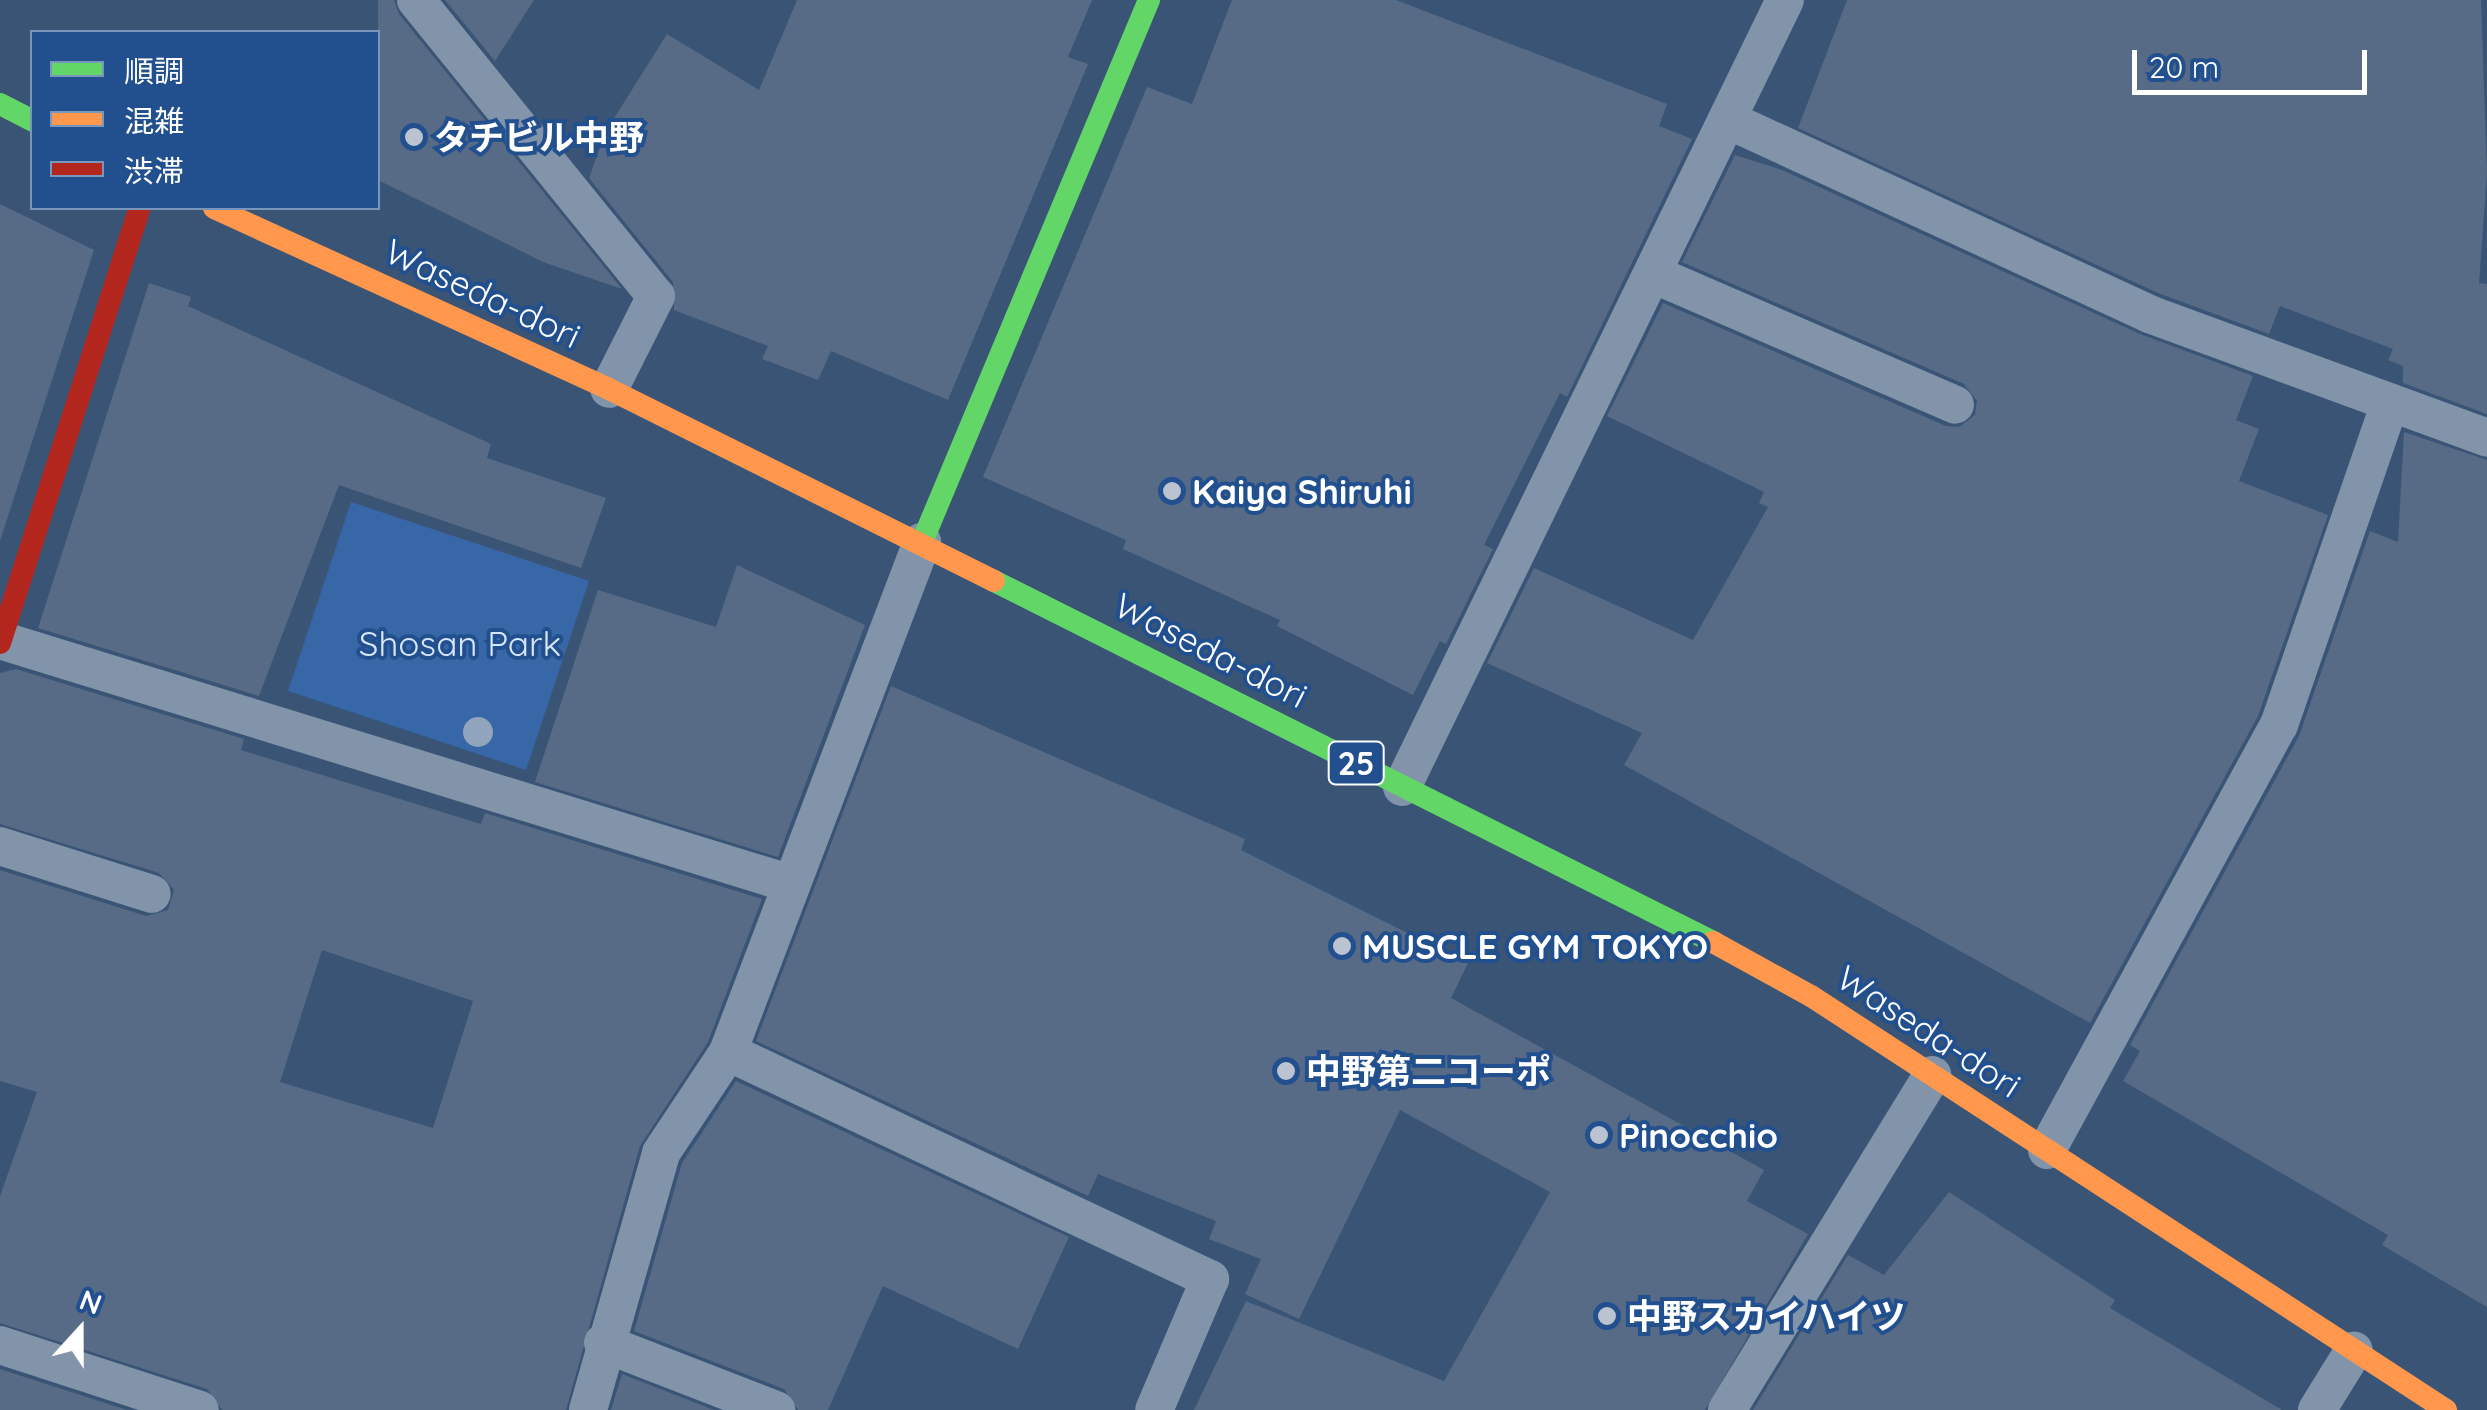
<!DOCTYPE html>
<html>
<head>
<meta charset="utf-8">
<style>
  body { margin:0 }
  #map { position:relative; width:2487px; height:1410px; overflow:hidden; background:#3a5476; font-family:Quicksand,"Noto Sans JP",sans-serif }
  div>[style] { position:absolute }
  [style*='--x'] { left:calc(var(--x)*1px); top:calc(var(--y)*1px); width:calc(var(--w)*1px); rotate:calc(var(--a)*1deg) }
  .green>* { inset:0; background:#3767a6 }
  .building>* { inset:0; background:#576b86 }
  .lane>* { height:38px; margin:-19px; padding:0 19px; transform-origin:19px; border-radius:19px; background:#8294a9 }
  .fast>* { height:22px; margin:-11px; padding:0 11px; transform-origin:11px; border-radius:11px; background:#63d668 }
  .slow>* { height:22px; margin:-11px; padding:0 11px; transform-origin:11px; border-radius:11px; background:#ff974d }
  .jam>* { height:22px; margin:-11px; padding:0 11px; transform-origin:11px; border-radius:11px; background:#b3261e }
  .trees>* { width:30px; height:30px; margin:-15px; border-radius:50%; background:#90a4be }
  .dots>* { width:28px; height:28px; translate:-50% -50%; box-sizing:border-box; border:5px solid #22508f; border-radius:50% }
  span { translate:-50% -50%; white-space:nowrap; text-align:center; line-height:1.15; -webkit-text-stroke:8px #22508f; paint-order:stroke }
  .shield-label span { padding:2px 8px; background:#22508f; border:2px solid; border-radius:8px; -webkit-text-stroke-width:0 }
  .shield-label { font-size:32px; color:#fff; font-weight:700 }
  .poi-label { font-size:35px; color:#fff; font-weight:700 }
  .left { translate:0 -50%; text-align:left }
  .street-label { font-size:35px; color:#fff }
  .park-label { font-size:35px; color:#d7e6f9 }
  .legend { position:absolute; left:30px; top:30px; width:350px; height:180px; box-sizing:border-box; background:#22508f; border:2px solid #7a96bc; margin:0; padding:12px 18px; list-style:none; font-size:30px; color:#fff }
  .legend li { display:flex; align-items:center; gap:20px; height:50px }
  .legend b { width:50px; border:2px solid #7a96bc }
  .north { position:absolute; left:30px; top:1280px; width:100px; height:100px; -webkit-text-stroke:8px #22508f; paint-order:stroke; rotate:21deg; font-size:28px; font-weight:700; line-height:40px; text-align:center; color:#fff }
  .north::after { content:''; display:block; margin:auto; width:35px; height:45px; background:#fff; clip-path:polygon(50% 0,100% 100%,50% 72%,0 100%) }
  .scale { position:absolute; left:2132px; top:50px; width:235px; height:45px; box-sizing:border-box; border:5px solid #fff; border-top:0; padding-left:12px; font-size:30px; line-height:35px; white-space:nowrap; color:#fff; -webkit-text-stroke:8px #22508f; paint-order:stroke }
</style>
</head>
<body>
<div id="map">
  <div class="green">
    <div style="clip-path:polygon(351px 502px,589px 581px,526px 770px,288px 691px)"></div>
  </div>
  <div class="building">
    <div style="clip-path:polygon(378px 0,394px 0,399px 14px,622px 289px,543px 262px,378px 180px)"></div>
    <div style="clip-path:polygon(445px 0,534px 0,495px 61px)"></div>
    <div style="clip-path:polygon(797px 0,1092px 0,1068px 57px,1088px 64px,948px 400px,831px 351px,818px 380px,762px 359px,768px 346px,674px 310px,673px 282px,589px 178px,606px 131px,667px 34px,759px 90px)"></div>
    <div style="clip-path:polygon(1232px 0,1396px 0,1667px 104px,1659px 126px,1692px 139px,1567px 397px,1560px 393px,1484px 545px,1493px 549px,1446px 644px,1440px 641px,1413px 695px,1277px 626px,1280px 620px,1123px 549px,1126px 540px,983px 477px,1147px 87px,1192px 104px)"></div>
    <div style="clip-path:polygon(1847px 0,2481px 0,2487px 174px,2479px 283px,2487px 284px,2487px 414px,2403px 383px,2403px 366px,2388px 360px,2393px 349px,2280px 306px,2269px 334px,2158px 293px,1798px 128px)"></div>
    <div style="clip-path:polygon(1735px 155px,1782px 170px,2140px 334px,2253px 376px,2236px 420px,2259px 429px,2239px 481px,2328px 515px,2258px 716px,2090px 1023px,1624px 765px,1642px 733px,1487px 663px,1534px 568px,1693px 640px,1768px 507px,1759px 503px,1764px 492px,1607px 416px,1663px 303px,1946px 426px,1959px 427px,1975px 415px,1977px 401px,1964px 384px,1682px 262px)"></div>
    <div style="clip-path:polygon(0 204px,94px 250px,0 541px)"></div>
    <div style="clip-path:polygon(149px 283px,191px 297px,188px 306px,491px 444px,487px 458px,606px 498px,581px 568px,339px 485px,259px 696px,38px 628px)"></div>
    <div style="clip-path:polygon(2404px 432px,2487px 460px,2487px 1307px,2382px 1245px,2388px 1235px,2123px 1081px,2140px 1051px,2130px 1045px,2299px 736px,2370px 531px,2398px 542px)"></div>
    <div style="clip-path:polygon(737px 565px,865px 625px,778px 857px,535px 782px,598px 590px,716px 627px)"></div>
    <div style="clip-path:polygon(evenodd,16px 669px,244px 739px,241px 750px,481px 824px,485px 813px,762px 899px,708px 1042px,640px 1146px,566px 1410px,222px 1410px,207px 1389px,0 1323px,0 1196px,37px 1092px,0 1081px,0 870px,146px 916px,168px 910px,174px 890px,159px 873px,0 824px,0 673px,16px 669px,322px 950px,473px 1001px,433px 1128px,280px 1082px,322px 950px)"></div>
    <div style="clip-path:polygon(891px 686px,1245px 839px,1241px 850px,1468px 963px,1451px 998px,1764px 1170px,1747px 1201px,1808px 1234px,1705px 1410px,1194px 1410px,1246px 1301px,1444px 1381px,1550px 1192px,1400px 1110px,1299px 1319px,1245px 1294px,1261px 1259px,1209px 1239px,1216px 1221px,1098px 1174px,1088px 1196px,756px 1041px)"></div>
    <div style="clip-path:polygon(736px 1081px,1069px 1237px,1018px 1349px,883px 1286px,828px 1410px,798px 1410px,784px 1389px,634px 1331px,682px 1163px)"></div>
    <div style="clip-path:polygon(1949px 1192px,2115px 1300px,2110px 1308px,2282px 1410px,1753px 1410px,1848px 1255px,1884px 1275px)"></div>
    <div style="clip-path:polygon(0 1369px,127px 1410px,0 1410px)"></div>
    <div style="clip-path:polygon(622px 1374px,714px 1410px,611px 1410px)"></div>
  </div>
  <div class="lane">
    <div style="--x:416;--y:0;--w:381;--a:51"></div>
    <div style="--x:656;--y:296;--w:104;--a:116.8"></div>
    <div style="--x:1728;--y:120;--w:464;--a:24.7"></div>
    <div style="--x:2149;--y:314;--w:360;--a:20.1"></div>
    <div style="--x:1653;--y:274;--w:329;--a:23.4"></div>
    <div style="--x:0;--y:640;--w:828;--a:17.14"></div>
    <div style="--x:1402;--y:787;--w:875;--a:-64.05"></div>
    <div style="--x:0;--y:846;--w:159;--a:17.5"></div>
    <div style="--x:728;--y:1052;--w:533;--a:25.22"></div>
    <div style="--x:1210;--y:1279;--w:142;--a:113.1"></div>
    <div style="--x:2047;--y:1150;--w:484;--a:-61.4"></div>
    <div style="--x:2279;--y:725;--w:341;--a:-71"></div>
    <div style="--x:603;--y:1343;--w:186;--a:21.2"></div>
    <div style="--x:0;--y:1345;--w:210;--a:18"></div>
    <div style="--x:588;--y:1410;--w:267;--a:-74.1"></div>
    <div style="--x:661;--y:1153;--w:121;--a:-56.4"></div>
    <div style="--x:728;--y:1052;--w:546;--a:-69.17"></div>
    <div style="--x:1727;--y:1410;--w:393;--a:-58.5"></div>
    <div style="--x:2317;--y:1410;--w:70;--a:-58.3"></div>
  </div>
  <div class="fast">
    <div style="--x:0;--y:104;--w:36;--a:27"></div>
    <div style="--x:922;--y:542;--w:588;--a:-67.28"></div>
    <div style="--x:994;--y:581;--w:805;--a:26.66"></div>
  </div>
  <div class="slow">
    <div style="--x:214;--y:208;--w:434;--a:24.6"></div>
    <div style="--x:609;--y:389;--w:430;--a:26.5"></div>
    <div style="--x:1713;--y:942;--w:112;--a:28.9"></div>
    <div style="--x:1811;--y:996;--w:758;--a:33.1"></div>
  </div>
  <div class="jam">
    <div style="--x:0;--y:643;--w:457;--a:-72.2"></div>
  </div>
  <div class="trees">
    <div style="left:478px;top:732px"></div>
  </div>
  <div class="dots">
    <div style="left:414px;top:137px;background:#bac3cf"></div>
    <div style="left:1172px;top:491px;background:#bac3cf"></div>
    <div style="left:1342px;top:946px;background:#bac3cf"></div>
    <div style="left:1286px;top:1071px;background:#bac3cf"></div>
    <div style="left:1599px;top:1135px;background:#bac3cf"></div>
    <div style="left:1607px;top:1316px;background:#bac3cf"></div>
  </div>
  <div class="shield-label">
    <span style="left:1356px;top:763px">25</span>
  </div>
  <div class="poi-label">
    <span class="left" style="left:434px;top:137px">タチビル中野</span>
    <span class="left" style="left:1192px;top:491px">Kaiya Shiruhi</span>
    <span class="left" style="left:1362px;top:946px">MUSCLE GYM TOKYO</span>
    <span class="left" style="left:1306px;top:1071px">中野第二コーポ</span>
    <span class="left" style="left:1619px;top:1135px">Pinocchio</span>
    <span class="left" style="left:1627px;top:1316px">中野スカイハイツ</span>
  </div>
  <div class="street-label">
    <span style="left:483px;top:293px;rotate:25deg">Waseda-dori</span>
    <span style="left:1211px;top:650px;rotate:27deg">Waseda-dori</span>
    <span style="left:1929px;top:1031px;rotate:33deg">Waseda-dori</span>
  </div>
  <div class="park-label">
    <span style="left:460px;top:643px">Shosan Park</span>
  </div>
  <ul class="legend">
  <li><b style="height:12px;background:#63d668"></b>順調</li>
  <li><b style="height:12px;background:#ff974d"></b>混雑</li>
  <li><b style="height:12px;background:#b3261e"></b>渋滞</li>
  </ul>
  <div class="north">N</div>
  <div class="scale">20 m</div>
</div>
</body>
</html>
